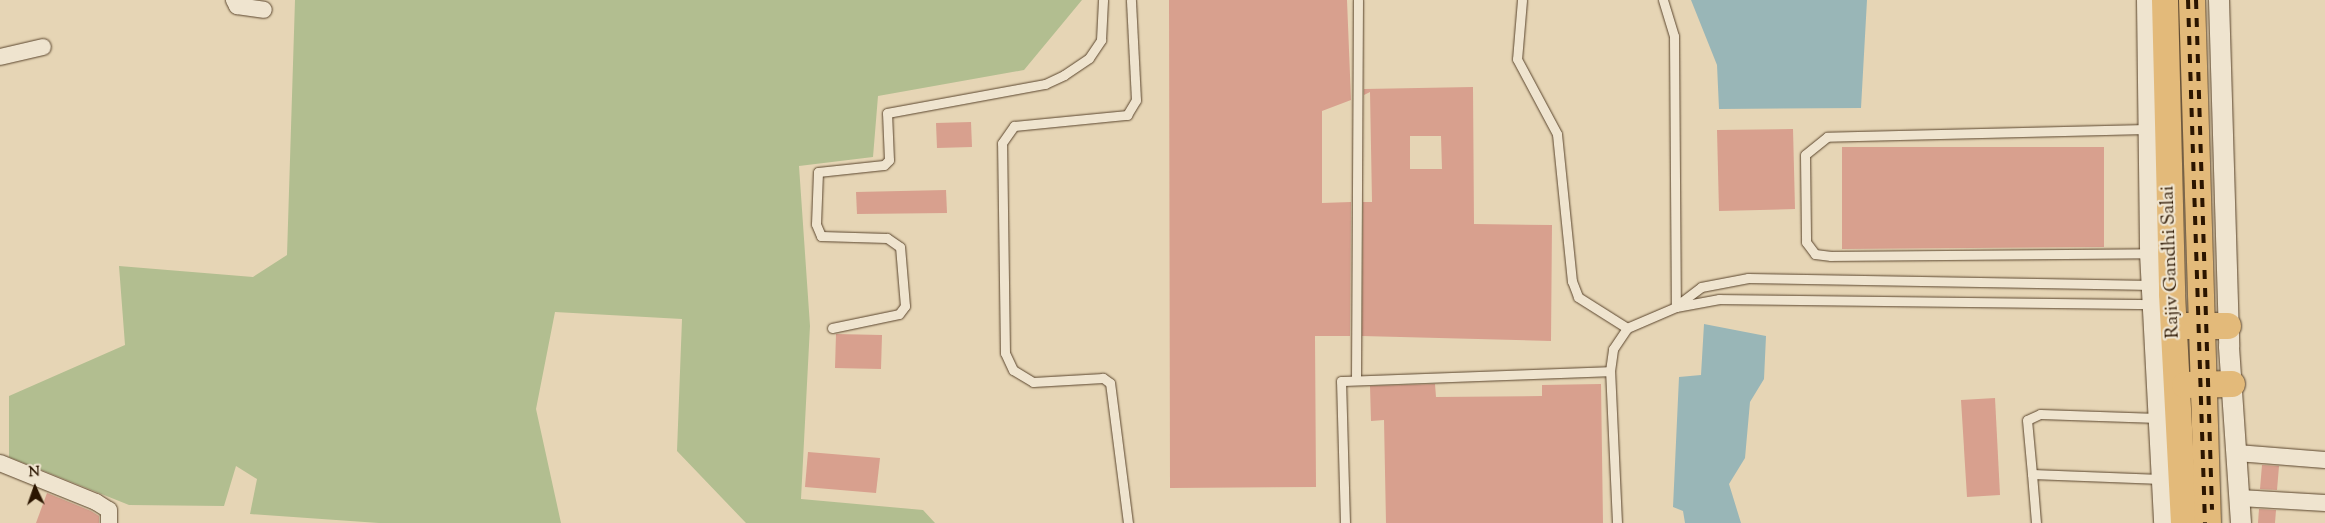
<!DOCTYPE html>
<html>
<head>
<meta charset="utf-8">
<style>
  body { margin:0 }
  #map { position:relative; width:2325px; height:523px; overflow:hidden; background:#e6d5b5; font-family:"Sorts Mill Goudy",serif }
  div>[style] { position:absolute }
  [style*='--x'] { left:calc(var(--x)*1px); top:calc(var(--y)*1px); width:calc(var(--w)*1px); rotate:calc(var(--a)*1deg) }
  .green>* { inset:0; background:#b2be90 }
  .water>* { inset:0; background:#99b6b7 }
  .building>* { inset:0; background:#d8a08e }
  .roads { filter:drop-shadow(0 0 1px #5a452d) drop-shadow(0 0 1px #5a452d) }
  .service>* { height:9px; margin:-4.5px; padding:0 4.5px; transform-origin:4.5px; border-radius:4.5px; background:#efe4cf }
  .minor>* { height:16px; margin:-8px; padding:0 8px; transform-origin:8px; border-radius:8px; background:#efe4cf }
  .tertiary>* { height:20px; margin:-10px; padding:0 10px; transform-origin:10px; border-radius:10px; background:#efe4cf }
  .primary>* { height:26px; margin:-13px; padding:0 13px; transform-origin:13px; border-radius:13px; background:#e3ba7a }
  .rail>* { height:4px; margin-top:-2px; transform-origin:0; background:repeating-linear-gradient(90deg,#2b1500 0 9px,transparent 0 18px) }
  span { translate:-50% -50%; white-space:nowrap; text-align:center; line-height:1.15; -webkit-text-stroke:4.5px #efe4cf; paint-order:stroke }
  .street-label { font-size:19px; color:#2b1500 }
  .north { position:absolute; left:10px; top:463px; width:50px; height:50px; -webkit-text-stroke:4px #efe4cf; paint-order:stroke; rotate:357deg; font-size:14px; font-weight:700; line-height:20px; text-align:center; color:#2b1500 }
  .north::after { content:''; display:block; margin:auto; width:18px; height:22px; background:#2b1500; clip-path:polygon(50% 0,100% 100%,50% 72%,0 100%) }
</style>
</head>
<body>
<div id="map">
  <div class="green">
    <div style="clip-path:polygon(295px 0,1082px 0,1024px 70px,878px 96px,873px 157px,799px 166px,810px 326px,801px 499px,923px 510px,935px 523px,746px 523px,677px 451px,682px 319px,555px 312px,536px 409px,561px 523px,379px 523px,250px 514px,257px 479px,236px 466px,224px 506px,129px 505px,9px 457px,9px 396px,125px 345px,119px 266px,253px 277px,287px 255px)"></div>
  </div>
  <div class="water">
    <div style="clip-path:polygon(1691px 0,1867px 0,1861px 108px,1719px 109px,1717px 65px)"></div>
    <div style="clip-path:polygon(1704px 324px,1766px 336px,1764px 379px,1750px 402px,1745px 458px,1729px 484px,1741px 523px,1685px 523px,1683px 511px,1673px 507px,1679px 377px,1701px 375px)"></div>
  </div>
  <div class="building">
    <div style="clip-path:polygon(1169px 0,1347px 0,1351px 100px,1322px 111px,1322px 203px,1351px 202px,1350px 336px,1315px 336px,1316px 487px,1170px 488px)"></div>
    <div style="clip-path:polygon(evenodd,1473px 87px,1474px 224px,1552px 225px,1551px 341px,1362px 336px,1363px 202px,1372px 202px,1370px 92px,1364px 95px,1364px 89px,1473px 87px,1410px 136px,1441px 136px,1442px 169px,1410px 169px,1410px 136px)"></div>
    <div style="clip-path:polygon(971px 122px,972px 147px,937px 148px,936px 123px)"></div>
    <div style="clip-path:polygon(1793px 129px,1795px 209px,1719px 211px,1717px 130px)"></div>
    <div style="clip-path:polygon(1842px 147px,2104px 147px,2104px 247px,1842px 249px)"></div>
    <div style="clip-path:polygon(946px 190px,947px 213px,857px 214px,856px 192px)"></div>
    <div style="clip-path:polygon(836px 334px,882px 335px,881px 369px,835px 368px)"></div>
    <div style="clip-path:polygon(1435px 384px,1436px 397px,1542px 396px,1542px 385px,1601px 384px,1603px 523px,1386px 523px,1384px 420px,1371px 421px,1370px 386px)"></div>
    <div style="clip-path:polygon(1995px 398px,2000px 495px,1967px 497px,1961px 400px)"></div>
    <div style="clip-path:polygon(808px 452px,880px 458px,876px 493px,805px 487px)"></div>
    <div style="clip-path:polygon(2262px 465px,2279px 466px,2277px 490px,2260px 489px)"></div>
    <div style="clip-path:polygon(47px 493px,91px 511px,99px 516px,99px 523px,36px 523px)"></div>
    <div style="clip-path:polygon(2259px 509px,2276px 510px,2275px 523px,2258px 523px)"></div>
  </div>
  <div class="roads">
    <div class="service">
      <div style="--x:1522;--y:0;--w:59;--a:94.8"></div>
      <div style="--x:1517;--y:59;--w:85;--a:61.9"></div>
      <div style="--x:1557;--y:134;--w:148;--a:84.2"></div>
      <div style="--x:1572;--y:281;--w:17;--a:69"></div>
      <div style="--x:1578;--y:297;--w:58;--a:32.3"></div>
      <div style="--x:1663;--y:0;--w:38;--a:73"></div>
      <div style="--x:1674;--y:36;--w:271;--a:89.6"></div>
      <div style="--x:2146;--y:129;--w:319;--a:178.6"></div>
      <div style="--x:1827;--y:137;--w:28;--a:141"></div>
      <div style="--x:1805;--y:155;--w:87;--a:89.3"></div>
      <div style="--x:1806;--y:242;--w:15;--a:53"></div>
      <div style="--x:1815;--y:254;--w:16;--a:7"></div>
      <div style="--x:1831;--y:256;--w:319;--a:-0.5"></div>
      <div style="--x:1680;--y:303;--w:26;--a:-37"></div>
      <div style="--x:1701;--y:287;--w:48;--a:-10.8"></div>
      <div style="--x:1748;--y:278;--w:405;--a:1"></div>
      <div style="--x:832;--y:328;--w:68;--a:-11.8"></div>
      <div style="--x:899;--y:314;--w:10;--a:-53"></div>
      <div style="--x:905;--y:306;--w:59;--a:-94.8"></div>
      <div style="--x:900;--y:247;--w:16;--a:-145"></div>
      <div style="--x:887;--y:238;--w:66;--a:-178.3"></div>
      <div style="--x:821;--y:236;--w:13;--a:-113"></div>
      <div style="--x:816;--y:224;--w:52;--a:-87.8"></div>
      <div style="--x:818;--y:172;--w:66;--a:-6.1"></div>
      <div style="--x:884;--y:165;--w:7;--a:-45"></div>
      <div style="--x:889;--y:160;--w:47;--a:-92.4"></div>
      <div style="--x:887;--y:113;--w:161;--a:-10.4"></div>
      <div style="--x:1045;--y:84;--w:21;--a:-25"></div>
      <div style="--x:1064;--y:75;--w:30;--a:-34"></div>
      <div style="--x:1089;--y:58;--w:22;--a:-56"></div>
      <div style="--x:1101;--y:40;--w:40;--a:-87.1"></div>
      <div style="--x:1356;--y:380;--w:380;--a:-89.7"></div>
      <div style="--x:2158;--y:418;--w:118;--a:-178.1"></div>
      <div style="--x:2040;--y:414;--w:14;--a:155"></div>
      <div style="--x:2027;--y:420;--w:54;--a:84.7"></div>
      <div style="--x:2032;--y:474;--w:129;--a:2.2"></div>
      <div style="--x:2032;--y:474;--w:49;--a:85.3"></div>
      <div style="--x:1128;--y:523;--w:141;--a:-97.3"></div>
      <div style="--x:1110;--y:383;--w:9;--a:-144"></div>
      <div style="--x:1103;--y:378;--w:70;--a:176.7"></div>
      <div style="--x:1033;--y:382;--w:23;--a:-149"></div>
      <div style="--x:1013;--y:370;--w:19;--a:-115"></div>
      <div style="--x:1005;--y:353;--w:210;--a:-90.8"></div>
      <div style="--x:1002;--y:143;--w:21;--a:-55"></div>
      <div style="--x:1014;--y:126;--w:114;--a:-5.6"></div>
      <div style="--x:1127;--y:115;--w:17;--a:-59"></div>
      <div style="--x:1136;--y:100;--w:100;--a:-92.9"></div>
      <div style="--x:1345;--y:523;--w:142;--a:-91.6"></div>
      <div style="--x:1341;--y:381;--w:269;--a:-2.1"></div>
      <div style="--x:1617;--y:523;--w:152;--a:-92.6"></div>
      <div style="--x:1610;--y:371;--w:22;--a:-82"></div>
      <div style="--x:1613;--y:349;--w:25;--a:-56"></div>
      <div style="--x:1627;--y:328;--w:53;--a:-23.2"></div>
      <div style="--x:1676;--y:307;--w:44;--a:-10.5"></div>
      <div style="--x:1719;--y:299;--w:435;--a:0.7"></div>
    </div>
    <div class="minor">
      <div style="--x:234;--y:0;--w:7;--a:63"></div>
      <div style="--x:237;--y:6;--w:27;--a:8"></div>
      <div style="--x:0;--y:57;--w:44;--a:-13.1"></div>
      <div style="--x:2237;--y:453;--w:88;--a:4.5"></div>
      <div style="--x:0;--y:463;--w:104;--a:22.1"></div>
      <div style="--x:96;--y:502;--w:15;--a:32"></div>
      <div style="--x:109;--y:510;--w:13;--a:90"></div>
      <div style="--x:2240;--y:498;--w:85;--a:3.4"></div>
    </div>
    <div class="tertiary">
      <div style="--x:2147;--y:0;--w:253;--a:89.3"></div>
      <div style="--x:2150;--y:253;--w:270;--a:87"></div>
      <div style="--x:2219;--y:0;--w:347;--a:88.3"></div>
      <div style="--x:2229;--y:347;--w:176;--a:86.1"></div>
    </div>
    <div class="primary">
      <div style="--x:2165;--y:0;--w:294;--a:88.6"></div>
      <div style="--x:2172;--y:294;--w:229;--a:87"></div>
      <div style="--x:2192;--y:0;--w:523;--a:88.25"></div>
      <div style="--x:2184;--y:326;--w:44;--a:0"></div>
      <div style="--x:2185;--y:385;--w:47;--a:-1.2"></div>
    </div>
  </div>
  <div class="rail">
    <div style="--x:2188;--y:0;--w:523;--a:88.14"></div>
    <div style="--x:2196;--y:0;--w:510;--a:88.2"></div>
  </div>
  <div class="street-label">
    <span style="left:2171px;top:262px;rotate:-92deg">Rajiv Gandhi Salai</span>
  </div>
  <div class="north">N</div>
</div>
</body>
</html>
